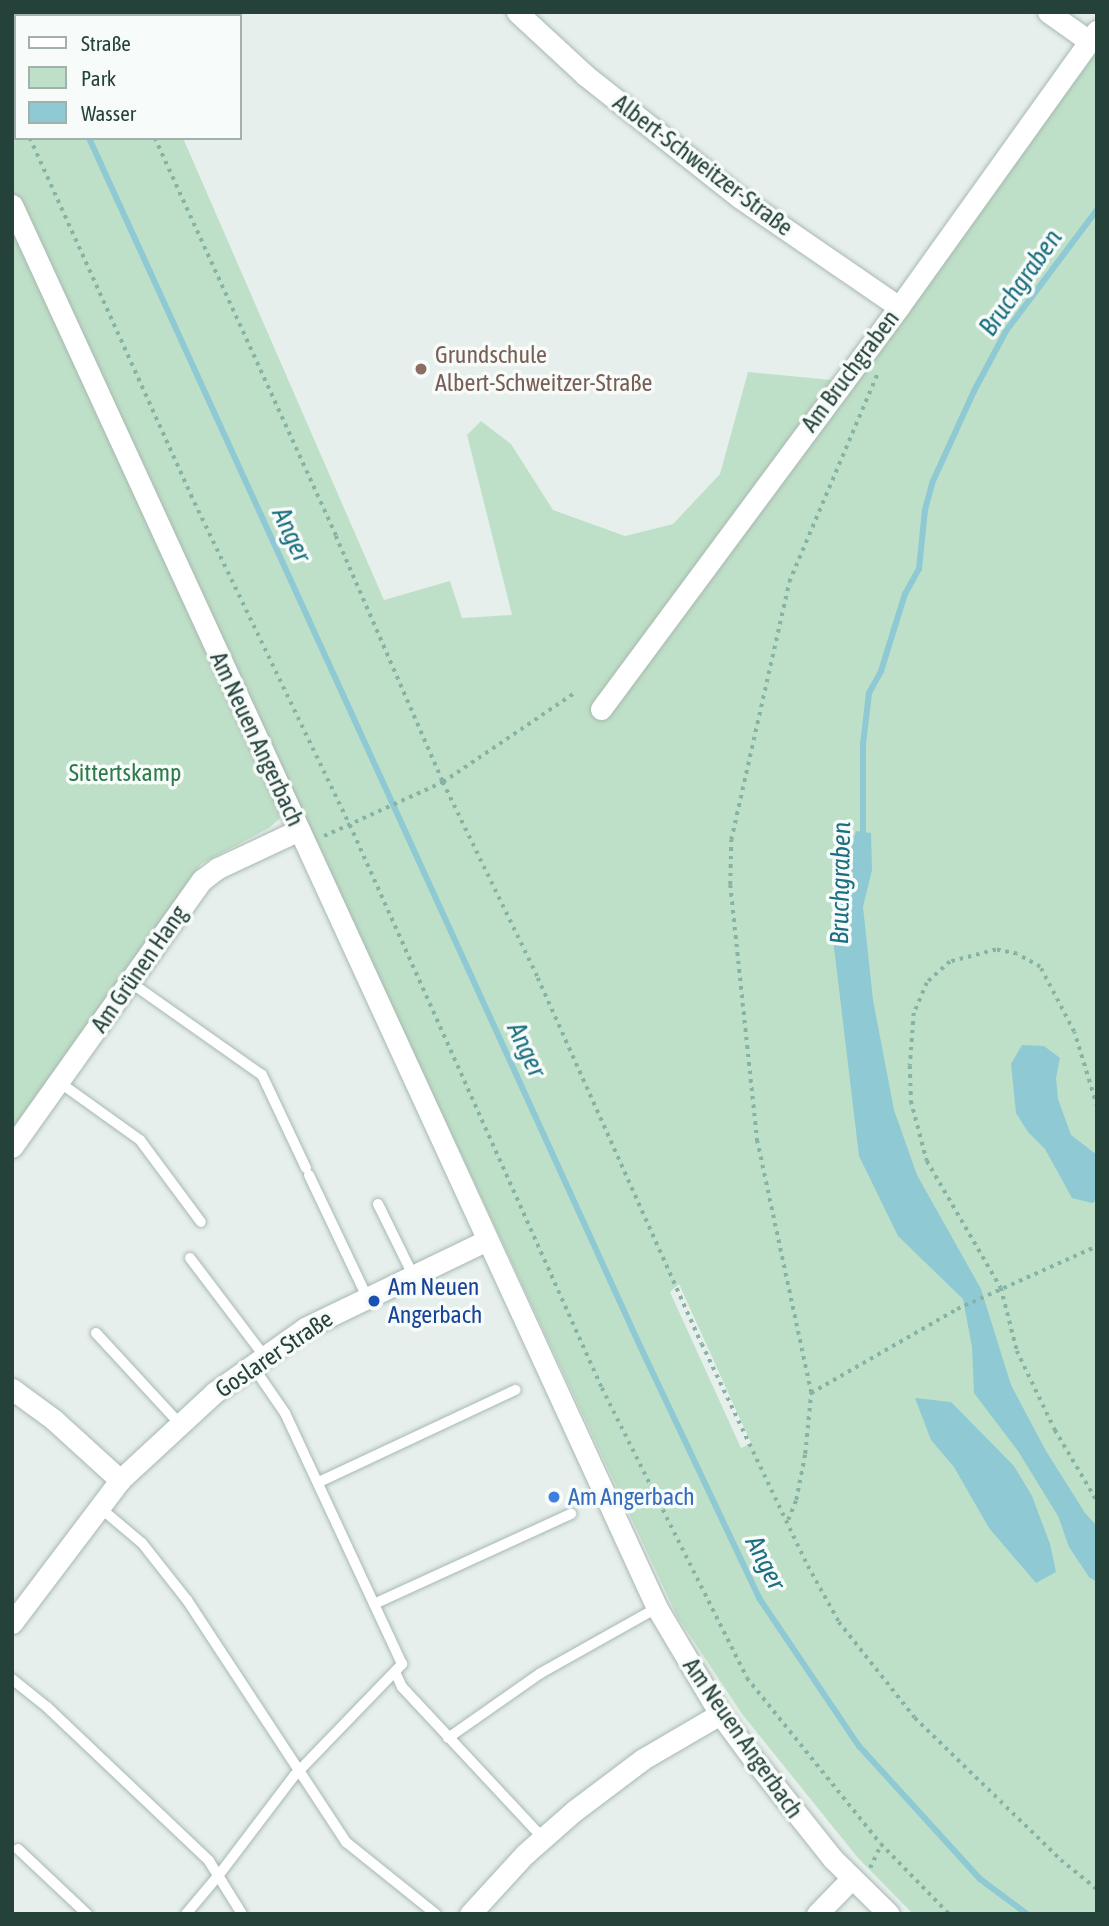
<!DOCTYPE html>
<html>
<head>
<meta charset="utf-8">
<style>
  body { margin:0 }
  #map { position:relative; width:1109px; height:1926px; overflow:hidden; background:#e6efeb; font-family:"Asap Condensed",sans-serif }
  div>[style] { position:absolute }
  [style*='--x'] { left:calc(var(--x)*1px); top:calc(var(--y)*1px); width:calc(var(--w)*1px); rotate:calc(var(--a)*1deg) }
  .green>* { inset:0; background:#bfe0c8 }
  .water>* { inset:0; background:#8ec9d4 }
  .stream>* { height:6px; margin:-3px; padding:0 3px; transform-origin:3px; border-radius:3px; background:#8ec9d4 }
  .path>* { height:3.5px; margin-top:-1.75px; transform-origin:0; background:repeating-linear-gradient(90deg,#86b3a5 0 3.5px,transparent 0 8.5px) }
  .roads { filter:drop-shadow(0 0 2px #a8b8b2) drop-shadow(0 0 2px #a8b8b2) }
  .lane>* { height:10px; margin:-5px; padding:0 5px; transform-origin:5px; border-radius:5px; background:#fff }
  .street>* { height:21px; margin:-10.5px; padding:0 10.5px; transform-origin:10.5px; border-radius:10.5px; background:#fff }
  .secondary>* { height:21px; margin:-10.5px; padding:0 10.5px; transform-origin:10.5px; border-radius:10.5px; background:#fff }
  .dots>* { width:19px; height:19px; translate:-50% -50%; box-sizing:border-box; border:4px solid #f7fbf9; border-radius:50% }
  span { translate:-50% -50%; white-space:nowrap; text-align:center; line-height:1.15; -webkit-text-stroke:7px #f7fbf9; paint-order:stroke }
  .street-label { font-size:24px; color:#24423a }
  .education-label { font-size:24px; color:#785e54 }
  .left { translate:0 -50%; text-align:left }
  .park-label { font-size:24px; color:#2d7a4b }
  .transit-label { font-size:24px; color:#164399 }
  .shop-label { font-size:24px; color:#366cbe }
  .water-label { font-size:26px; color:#1c6f80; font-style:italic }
  .frame { position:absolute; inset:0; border:14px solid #24423a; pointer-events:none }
  .legend { position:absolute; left:14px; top:14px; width:228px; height:126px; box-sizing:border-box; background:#f7fbf9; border:2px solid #a3b1ad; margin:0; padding:9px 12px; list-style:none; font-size:21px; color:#24423a }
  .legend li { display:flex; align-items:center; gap:14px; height:35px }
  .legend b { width:35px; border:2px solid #a3b1ad }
</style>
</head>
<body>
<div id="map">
  <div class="green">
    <div style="clip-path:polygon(evenodd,12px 12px,127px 12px,129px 16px,16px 16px,16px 138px,183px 138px,384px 600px,450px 581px,462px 618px,512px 615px,467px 435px,481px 421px,511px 444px,553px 510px,625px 536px,673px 524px,720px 474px,748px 372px,851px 382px,1097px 51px,1097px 1914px,913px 1914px,858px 1858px,742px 1714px,677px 1616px,297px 803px,269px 828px,201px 864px,12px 1134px,12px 12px,679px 1284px,751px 1443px,741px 1448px,670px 1292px,679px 1284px)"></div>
  </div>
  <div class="water">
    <div style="clip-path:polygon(856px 831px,871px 833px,872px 870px,863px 907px,873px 1000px,894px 1110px,917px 1175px,981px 1289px,1011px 1385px,1046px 1451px,1085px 1513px,1097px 1526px,1097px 1582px,1089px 1577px,1069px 1547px,1058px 1516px,1018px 1451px,974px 1393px,972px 1347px,963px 1299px,898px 1236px,859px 1156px,834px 947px,836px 891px)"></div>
    <div style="clip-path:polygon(1022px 1045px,1044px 1046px,1060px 1058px,1056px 1078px,1058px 1099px,1071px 1135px,1097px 1155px,1097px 1200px,1092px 1203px,1072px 1198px,1045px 1149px,1028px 1132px,1016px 1113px,1011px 1064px)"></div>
    <div style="clip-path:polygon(915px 1398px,951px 1402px,1014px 1466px,1032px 1496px,1050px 1544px,1056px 1572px,1036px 1583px,989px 1528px,954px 1467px,931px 1440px)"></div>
  </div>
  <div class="stream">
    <div style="--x:31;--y:12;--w:4;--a:63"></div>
    <div style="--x:89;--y:138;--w:1330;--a:65.48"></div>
    <div style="--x:641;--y:1348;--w:276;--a:64.7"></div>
    <div style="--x:759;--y:1598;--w:179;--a:56"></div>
    <div style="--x:859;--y:1746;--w:180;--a:47.7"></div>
    <div style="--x:980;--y:1879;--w:59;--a:36.7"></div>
    <div style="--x:863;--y:838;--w:94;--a:-90"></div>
    <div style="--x:863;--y:744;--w:51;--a:-83.3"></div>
    <div style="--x:869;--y:693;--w:25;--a:-61"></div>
    <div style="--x:881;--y:671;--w:81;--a:-72.7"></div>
    <div style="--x:905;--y:594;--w:29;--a:-61"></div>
    <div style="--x:919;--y:569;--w:59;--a:-84.2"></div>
    <div style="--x:925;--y:510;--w:30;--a:-75"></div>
    <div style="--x:933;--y:481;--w:99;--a:-65.5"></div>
    <div style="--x:974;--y:391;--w:68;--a:-61.9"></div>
    <div style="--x:1006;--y:331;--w:151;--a:-53.1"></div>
  </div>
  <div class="path">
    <div style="--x:96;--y:12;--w:4;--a:63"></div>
    <div style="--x:12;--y:98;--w:9;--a:63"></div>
    <div style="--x:30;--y:138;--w:392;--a:65.7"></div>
    <div style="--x:191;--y:495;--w:366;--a:64.3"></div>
    <div style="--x:350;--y:825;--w:617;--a:65.89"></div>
    <div style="--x:602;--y:1388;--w:324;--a:63.4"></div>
    <div style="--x:747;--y:1678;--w:213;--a:51.1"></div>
    <div style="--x:881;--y:1844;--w:98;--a:45.8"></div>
    <div style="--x:155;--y:138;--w:437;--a:65.5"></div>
    <div style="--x:336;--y:536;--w:268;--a:66.5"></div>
    <div style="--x:443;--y:782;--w:218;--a:64.1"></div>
    <div style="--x:538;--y:978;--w:401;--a:65.9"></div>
    <div style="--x:702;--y:1344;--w:246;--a:64.5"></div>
    <div style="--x:808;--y:1566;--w:64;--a:61"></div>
    <div style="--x:839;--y:1622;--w:122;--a:51.6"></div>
    <div style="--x:915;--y:1718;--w:204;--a:44.2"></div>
    <div style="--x:1061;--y:1860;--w:46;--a:38.9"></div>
    <div style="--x:324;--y:836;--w:131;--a:-24.4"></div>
    <div style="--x:443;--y:782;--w:161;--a:-34.1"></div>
    <div style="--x:1097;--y:1107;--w:78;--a:-107"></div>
    <div style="--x:1074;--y:1032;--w:73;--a:-117.6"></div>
    <div style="--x:1040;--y:967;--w:26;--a:-151"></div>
    <div style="--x:1017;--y:954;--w:21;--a:-169"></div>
    <div style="--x:996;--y:950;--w:48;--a:165.4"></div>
    <div style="--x:950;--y:962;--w:31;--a:138"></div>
    <div style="--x:927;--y:983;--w:33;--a:113"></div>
    <div style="--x:914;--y:1013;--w:53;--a:94.3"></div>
    <div style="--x:910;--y:1066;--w:35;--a:88"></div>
    <div style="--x:911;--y:1101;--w:62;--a:75.1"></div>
    <div style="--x:927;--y:1161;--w:147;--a:59.8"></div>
    <div style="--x:1001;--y:1288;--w:65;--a:75.7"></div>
    <div style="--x:1017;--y:1351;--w:88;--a:64.3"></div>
    <div style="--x:1055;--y:1430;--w:82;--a:59.4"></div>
    <div style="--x:811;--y:1393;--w:168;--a:-29.9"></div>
    <div style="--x:957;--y:1309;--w:154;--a:-24.2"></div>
    <div style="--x:788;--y:1520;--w:22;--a:-68"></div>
    <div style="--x:796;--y:1500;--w:47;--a:-78.9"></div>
    <div style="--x:805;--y:1454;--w:61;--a:-84.4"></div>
    <div style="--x:811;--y:1393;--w:257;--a:-102.1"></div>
    <div style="--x:757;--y:1142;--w:258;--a:-96"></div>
    <div style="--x:730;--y:885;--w:45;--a:-88.7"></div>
    <div style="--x:731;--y:840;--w:264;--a:-77.3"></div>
    <div style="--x:789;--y:582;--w:228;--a:-67"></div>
    <div style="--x:870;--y:1868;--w:26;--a:-65"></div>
  </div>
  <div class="roads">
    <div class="lane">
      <div style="--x:130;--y:982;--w:161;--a:35.2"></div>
      <div style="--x:262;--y:1075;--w:103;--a:64.7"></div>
      <div style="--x:59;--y:1082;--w:100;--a:35.6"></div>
      <div style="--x:140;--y:1140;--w:102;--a:53.4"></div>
      <div style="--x:309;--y:1175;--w:135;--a:64.6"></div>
      <div style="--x:378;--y:1204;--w:79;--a:63.8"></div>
      <div style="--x:190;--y:1258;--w:123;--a:52.9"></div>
      <div style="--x:96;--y:1333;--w:124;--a:47.3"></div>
      <div style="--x:319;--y:1482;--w:217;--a:-25.1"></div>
      <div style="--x:98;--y:1506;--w:57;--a:40.1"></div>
      <div style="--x:142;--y:1543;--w:73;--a:51.7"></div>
      <div style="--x:187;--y:1600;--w:290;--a:56.7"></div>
      <div style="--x:346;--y:1842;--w:115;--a:38.7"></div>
      <div style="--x:374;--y:1604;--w:217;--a:-24.6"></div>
      <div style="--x:395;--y:1672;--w:17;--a:65"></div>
      <div style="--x:402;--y:1687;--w:207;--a:47"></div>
      <div style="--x:12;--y:1679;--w:45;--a:38.7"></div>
      <div style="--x:47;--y:1707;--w:224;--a:43.5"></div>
      <div style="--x:209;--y:1861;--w:62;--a:58.1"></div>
      <div style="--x:448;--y:1738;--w:113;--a:-35"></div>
      <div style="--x:541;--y:1673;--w:133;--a:-29.3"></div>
      <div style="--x:18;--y:1849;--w:95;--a:43.3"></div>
      <div style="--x:186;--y:1914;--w:50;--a:-49.9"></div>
      <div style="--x:218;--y:1876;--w:126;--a:-52.8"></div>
      <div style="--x:294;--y:1776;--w:156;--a:-46"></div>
      <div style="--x:402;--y:1664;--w:277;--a:-115"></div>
      <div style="--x:285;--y:1413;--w:58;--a:-124.5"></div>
    </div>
    <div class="street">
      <div style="--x:517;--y:12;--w:93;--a:42.8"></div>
      <div style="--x:585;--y:75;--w:196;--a:38.4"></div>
      <div style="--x:739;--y:197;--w:194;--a:34.5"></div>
      <div style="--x:1048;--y:12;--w:50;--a:35.3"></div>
      <div style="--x:601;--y:709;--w:500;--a:-53.45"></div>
      <div style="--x:899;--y:307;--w:340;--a:-54.4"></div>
      <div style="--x:12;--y:1147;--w:328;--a:-54.6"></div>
      <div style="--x:202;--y:880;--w:20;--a:-37"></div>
      <div style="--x:218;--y:868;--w:89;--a:-25.1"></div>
      <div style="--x:12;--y:1389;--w:51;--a:36.2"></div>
      <div style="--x:53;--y:1419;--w:91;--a:42.3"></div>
      <div style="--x:12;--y:1623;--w:179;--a:-52.9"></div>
      <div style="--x:120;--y:1480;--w:129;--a:-42.8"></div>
      <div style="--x:215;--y:1392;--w:110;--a:-35.4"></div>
      <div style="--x:305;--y:1328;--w:202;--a:-25.8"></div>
      <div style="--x:470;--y:1914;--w:81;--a:-47.5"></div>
      <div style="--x:525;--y:1854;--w:65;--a:-41.3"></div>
      <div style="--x:574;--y:1811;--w:86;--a:-37"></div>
      <div style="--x:643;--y:1759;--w:89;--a:-30.3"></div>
      <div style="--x:817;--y:1914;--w:50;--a:-45.8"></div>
    </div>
    <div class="secondary">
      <div style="--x:12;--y:205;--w:1544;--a:65.31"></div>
      <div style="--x:657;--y:1608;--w:123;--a:59.3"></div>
      <div style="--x:720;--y:1714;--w:52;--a:53.6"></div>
      <div style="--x:751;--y:1756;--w:132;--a:51.5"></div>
      <div style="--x:833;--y:1859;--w:78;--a:44.5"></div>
    </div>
  </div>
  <div class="dots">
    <div style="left:421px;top:369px;background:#8d6e63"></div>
    <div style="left:374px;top:1301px;background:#1a4fb4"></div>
    <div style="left:554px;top:1497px;background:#3f7fe0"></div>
  </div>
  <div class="street-label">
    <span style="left:703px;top:165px;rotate:37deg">Albert-Schweitzer-Straße</span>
    <span style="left:850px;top:371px;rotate:-53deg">Am Bruchgraben</span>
    <span style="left:257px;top:739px;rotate:65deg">Am Neuen Angerbach</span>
    <span style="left:139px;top:969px;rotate:-55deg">Am Grünen Hang</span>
    <span style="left:274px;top:1354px;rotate:-34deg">Goslarer Straße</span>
    <span style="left:743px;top:1738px;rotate:55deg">Am Neuen Angerbach</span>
  </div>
  <div class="education-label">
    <span class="left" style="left:435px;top:369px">Grundschule<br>Albert-Schweitzer-Straße</span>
  </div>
  <div class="park-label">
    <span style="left:125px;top:773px">Sittertskamp</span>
  </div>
  <div class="transit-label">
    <span class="left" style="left:388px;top:1301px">Am Neuen<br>Angerbach</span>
  </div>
  <div class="shop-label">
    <span class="left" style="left:568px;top:1497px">Am Angerbach</span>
  </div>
  <div class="water-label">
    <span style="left:1021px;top:283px;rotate:-55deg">Bruchgraben</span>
    <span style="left:291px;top:535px;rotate:65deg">Anger</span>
    <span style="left:841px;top:883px;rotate:-89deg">Bruchgraben</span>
    <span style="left:526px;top:1050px;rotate:65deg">Anger</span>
    <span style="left:765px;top:1563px;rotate:63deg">Anger</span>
  </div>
  <div class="frame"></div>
  <ul class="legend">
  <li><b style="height:9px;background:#fff"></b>Straße</li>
  <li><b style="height:19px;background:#bfe0c8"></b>Park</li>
  <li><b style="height:19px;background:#8ec9d4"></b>Wasser</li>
  </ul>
</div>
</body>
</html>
